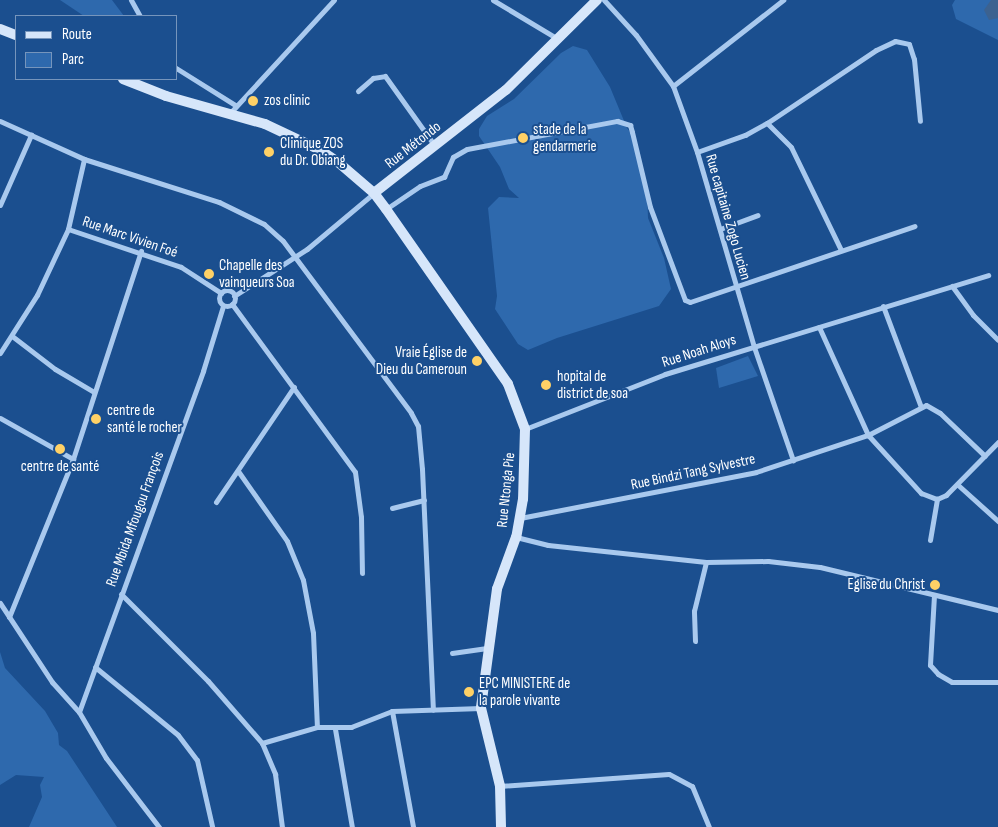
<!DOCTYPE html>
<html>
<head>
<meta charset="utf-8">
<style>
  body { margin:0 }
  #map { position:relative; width:998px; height:827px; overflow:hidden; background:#1b4f8f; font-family:"Sofia Sans Condensed",sans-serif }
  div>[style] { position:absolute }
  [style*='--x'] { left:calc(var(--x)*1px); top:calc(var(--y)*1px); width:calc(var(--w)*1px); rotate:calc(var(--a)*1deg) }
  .green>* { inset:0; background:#2e69ad }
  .water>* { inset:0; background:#3c6290 }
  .street>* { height:5px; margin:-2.5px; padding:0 2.5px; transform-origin:2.5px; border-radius:2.5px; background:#a9c9ee }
  .street>.ring { margin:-2.5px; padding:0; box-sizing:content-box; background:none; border:5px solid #a9c9ee; border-radius:50% }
  .secondary>* { height:10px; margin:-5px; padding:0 5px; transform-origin:5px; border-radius:5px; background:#d6e6fa }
  .dots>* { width:14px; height:14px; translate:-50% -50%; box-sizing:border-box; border:2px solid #1b4f8f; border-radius:50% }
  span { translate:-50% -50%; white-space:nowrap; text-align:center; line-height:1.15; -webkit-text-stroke:4px #1b4f8f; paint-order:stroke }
  .poi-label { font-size:15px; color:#fff }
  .left { translate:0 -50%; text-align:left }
  .right { translate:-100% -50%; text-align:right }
  .street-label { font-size:15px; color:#fff }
  .legend { position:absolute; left:15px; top:15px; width:162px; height:65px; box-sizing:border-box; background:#1b4f8f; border:1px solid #7695bc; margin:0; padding:6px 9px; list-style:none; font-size:15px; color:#fff }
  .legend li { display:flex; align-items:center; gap:10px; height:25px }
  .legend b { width:25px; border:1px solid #7695bc }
</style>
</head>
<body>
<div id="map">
  <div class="green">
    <div style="clip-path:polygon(60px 0,112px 0,124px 16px,84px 16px)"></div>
    <div style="clip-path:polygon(955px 0,998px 0,998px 40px,956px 19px,952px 5px)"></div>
    <div style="clip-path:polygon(573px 46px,587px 50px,610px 87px,627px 128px,634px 137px,647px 190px,648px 218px,664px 258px,671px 289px,659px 306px,557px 338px,528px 350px,518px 344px,495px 309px,497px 296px,488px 208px,499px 197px,519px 198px,509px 189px,500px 167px,479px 136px,479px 129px,487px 116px,514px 99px,561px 53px)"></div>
    <div style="clip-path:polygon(748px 356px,758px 376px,719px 388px,716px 368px)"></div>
    <div style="clip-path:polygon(0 652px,5px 668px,45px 711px,58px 733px,59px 745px,67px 751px,117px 827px,29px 827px,42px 797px,40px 785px,44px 777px,16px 775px,0 785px)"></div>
  </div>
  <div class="water">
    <div style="clip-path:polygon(991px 0,998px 0,998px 18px,989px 20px,984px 10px)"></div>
  </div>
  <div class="street">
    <div style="--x:131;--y:0;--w:18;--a:61"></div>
    <div style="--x:493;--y:0;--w:76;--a:31"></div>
    <div style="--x:604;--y:0;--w:47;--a:47.6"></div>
    <div style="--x:636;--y:35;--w:63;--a:54"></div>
    <div style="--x:673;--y:86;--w:70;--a:70"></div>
    <div style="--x:697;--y:152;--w:203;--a:73.7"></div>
    <div style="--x:754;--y:347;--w:120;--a:71"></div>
    <div style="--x:176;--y:68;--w:70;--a:32.1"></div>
    <div style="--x:673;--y:86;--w:140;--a:-38"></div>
    <div style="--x:358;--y:91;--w:20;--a:-41"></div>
    <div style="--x:373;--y:78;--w:12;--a:-9"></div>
    <div style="--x:385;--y:76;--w:86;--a:54.5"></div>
    <div style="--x:231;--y:112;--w:152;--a:-47.4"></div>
    <div style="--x:0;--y:121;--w:92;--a:24.3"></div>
    <div style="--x:84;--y:159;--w:142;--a:17.7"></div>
    <div style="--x:219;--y:202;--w:50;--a:26.1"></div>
    <div style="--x:264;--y:224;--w:25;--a:42"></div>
    <div style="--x:283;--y:241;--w:214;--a:53.3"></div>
    <div style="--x:411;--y:413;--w:15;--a:62"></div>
    <div style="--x:418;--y:426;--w:43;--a:84.7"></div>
    <div style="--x:422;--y:469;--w:241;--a:87.4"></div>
    <div style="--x:767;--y:123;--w:34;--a:45"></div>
    <div style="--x:791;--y:147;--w:114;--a:64.1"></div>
    <div style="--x:697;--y:152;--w:51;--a:-19.5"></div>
    <div style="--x:745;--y:135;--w:25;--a:-29"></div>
    <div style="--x:767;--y:123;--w:131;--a:-33.8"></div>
    <div style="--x:876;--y:50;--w:21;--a:-25"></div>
    <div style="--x:895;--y:41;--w:14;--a:12"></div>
    <div style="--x:909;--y:44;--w:16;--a:72"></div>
    <div style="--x:914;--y:59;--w:62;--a:84.5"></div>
    <div style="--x:0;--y:205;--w:77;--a:-66.1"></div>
    <div style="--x:386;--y:209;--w:41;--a:-34.1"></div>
    <div style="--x:420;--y:186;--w:26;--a:-21"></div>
    <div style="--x:444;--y:177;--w:22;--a:-66"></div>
    <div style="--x:453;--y:157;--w:16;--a:-30"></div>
    <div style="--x:467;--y:149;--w:153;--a:-10.6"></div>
    <div style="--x:617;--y:121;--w:14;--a:17"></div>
    <div style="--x:630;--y:125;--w:7;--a:74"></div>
    <div style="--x:632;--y:132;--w:77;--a:76.5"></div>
    <div style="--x:650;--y:207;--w:99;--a:69.4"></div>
    <div style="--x:685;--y:300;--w:5;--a:22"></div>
    <div style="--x:690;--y:302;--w:237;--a:-18.7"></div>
    <div style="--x:68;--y:229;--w:119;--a:18.6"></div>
    <div style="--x:181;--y:267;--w:48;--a:33"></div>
    <div style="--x:720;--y:229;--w:40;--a:-20.2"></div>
    <div style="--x:952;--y:286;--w:36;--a:54"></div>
    <div style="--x:973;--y:315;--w:35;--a:45"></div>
    <div class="ring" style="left:219px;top:290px;width:11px;height:11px"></div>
    <div style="--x:234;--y:296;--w:87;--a:-32.8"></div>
    <div style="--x:307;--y:249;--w:87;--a:-39.9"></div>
    <div style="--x:232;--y:304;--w:208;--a:53.8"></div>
    <div style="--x:355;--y:472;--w:45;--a:82.4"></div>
    <div style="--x:361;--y:517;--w:56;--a:89"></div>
    <div style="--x:883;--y:306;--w:108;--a:69.4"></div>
    <div style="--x:819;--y:327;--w:119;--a:65.6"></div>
    <div style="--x:868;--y:435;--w:79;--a:47.6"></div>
    <div style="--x:921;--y:493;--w:17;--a:21"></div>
    <div style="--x:937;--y:499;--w:10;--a:-24"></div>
    <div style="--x:946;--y:495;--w:74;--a:-45.5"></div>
    <div style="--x:12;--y:336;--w:54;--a:37.5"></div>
    <div style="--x:55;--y:369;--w:45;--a:30.5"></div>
    <div style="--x:0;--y:353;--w:69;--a:-57.5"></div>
    <div style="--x:37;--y:295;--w:73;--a:-64.8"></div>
    <div style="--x:68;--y:229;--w:72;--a:-77.1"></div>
    <div style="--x:0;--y:418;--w:84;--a:29.3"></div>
    <div style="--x:525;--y:429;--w:150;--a:-21.4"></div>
    <div style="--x:665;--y:374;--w:338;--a:-17"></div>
    <div style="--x:238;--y:471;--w:85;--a:55"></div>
    <div style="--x:287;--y:541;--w:42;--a:67.7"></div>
    <div style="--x:303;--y:580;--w:54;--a:79.3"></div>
    <div style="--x:313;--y:633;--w:94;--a:87.6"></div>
    <div style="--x:958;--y:485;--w:54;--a:42"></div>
    <div style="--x:216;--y:502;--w:139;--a:-55.9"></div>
    <div style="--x:392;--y:508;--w:33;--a:-14"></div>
    <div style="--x:520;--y:518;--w:240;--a:-11"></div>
    <div style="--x:756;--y:472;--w:118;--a:-18.3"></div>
    <div style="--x:868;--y:435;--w:65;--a:-27.3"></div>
    <div style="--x:926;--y:405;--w:16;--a:30"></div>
    <div style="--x:940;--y:413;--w:62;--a:43.7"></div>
    <div style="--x:516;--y:537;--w:33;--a:14"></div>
    <div style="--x:548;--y:545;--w:159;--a:6.1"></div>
    <div style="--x:706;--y:562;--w:62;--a:-0.9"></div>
    <div style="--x:768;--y:561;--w:52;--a:6.6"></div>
    <div style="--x:820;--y:567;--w:183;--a:13.6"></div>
    <div style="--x:930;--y:540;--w:42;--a:-80.3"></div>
    <div style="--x:121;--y:594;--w:123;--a:45"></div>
    <div style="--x:208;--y:681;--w:82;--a:48.9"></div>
    <div style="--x:262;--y:743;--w:34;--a:67"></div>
    <div style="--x:275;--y:774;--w:53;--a:82.5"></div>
    <div style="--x:934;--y:595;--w:70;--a:93.3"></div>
    <div style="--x:930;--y:665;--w:12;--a:48"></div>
    <div style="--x:938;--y:674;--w:16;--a:30"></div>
    <div style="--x:952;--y:682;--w:46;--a:0"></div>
    <div style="--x:0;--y:603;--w:95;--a:56.6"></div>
    <div style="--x:52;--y:682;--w:40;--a:48"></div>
    <div style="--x:79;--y:712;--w:53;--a:59.6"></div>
    <div style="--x:106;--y:758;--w:87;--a:52.5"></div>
    <div style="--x:9;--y:617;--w:170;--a:-67.9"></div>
    <div style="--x:73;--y:459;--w:219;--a:-71.9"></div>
    <div style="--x:695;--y:641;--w:30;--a:-92"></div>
    <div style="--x:694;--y:611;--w:50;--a:-76.2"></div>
    <div style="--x:452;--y:653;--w:37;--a:-8"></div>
    <div style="--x:95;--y:667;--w:107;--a:39.3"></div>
    <div style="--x:178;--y:735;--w:31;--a:53"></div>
    <div style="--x:197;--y:760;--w:68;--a:77.2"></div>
    <div style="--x:392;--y:711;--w:118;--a:79.7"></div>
    <div style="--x:79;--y:712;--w:363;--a:-70"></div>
    <div style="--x:203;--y:371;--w:68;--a:-72.9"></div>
    <div style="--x:335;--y:729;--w:99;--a:80.2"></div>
    <div style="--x:262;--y:743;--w:57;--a:-16.2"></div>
    <div style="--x:317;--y:727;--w:34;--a:0"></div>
    <div style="--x:351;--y:727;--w:44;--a:-21.3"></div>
    <div style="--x:392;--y:711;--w:89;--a:-1.9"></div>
    <div style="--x:500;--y:786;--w:169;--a:-4.1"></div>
    <div style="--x:669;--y:774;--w:26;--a:28"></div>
    <div style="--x:692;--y:786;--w:44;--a:67.5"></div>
  </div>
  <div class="secondary">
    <div style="--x:0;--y:29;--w:17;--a:21"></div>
    <div style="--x:123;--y:79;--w:46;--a:21.6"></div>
    <div style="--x:166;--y:96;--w:103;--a:15.8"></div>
    <div style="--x:265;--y:124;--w:61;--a:25.3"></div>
    <div style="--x:320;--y:150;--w:23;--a:34"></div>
    <div style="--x:339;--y:163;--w:46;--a:40.6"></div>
    <div style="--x:374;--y:193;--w:20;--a:53"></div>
    <div style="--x:386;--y:209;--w:213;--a:55.1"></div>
    <div style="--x:508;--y:384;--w:48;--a:69.3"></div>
    <div style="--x:525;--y:429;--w:70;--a:91.6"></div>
    <div style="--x:523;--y:499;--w:39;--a:100"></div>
    <div style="--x:516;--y:537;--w:55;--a:110.1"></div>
    <div style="--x:497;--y:589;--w:120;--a:97.7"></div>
    <div style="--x:481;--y:708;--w:80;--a:76.3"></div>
    <div style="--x:500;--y:786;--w:41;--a:88.6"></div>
    <div style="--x:374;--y:193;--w:167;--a:-38"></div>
    <div style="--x:506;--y:90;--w:128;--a:-44.7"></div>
  </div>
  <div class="dots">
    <div style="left:253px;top:101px;background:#ffd166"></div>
    <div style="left:523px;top:138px;background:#ffd166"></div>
    <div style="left:269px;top:152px;background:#ffd166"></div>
    <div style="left:209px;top:274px;background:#ffd166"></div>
    <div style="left:477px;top:361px;background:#ffd166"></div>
    <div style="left:546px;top:385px;background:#ffd166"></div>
    <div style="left:96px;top:419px;background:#ffd166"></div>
    <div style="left:60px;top:449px;background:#ffd166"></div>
    <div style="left:935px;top:585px;background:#ffd166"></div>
    <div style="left:469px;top:692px;background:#ffd166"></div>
  </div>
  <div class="poi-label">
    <span class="left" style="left:264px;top:101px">zos clinic</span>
    <span class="left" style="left:533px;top:138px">stade de la<br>gendarmerie</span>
    <span class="left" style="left:280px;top:152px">Clinique ZOS<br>du Dr. Obiang</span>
    <span class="left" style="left:219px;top:274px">Chapelle des<br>vainqueurs Soa</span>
    <span class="right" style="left:467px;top:361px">Vraie Église de<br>Dieu du Cameroun</span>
    <span class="left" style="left:557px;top:385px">hopital de<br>district de soa</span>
    <span class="left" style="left:107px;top:419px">centre de<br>santé le rocher</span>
    <span style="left:60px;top:467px">centre de santé</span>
    <span class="right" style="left:925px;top:585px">Eglise du Christ</span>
    <span class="left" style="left:479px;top:692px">EPC MINISTERE de<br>la parole vivante</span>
  </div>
  <div class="street-label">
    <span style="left:413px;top:145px;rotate:-38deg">Rue Métondo</span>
    <span style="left:728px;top:217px;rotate:74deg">Rue capitaine Zogo Lucien</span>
    <span style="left:130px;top:237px;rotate:19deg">Rue Marc Vivien Foé</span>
    <span style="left:699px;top:351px;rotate:-18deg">Rue Noah Aloys</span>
    <span style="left:693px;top:472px;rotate:-12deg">Rue Bindzi Tang Sylvestre</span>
    <span style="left:506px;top:490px;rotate:-84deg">Rue Ntonga Pie</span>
    <span style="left:135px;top:519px;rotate:-70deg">Rue Mbida Mfougou François</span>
  </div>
  <ul class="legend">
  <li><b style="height:6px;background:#d6e6fa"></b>Route</li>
  <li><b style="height:14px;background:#2e69ad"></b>Parc</li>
  </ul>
</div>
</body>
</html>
